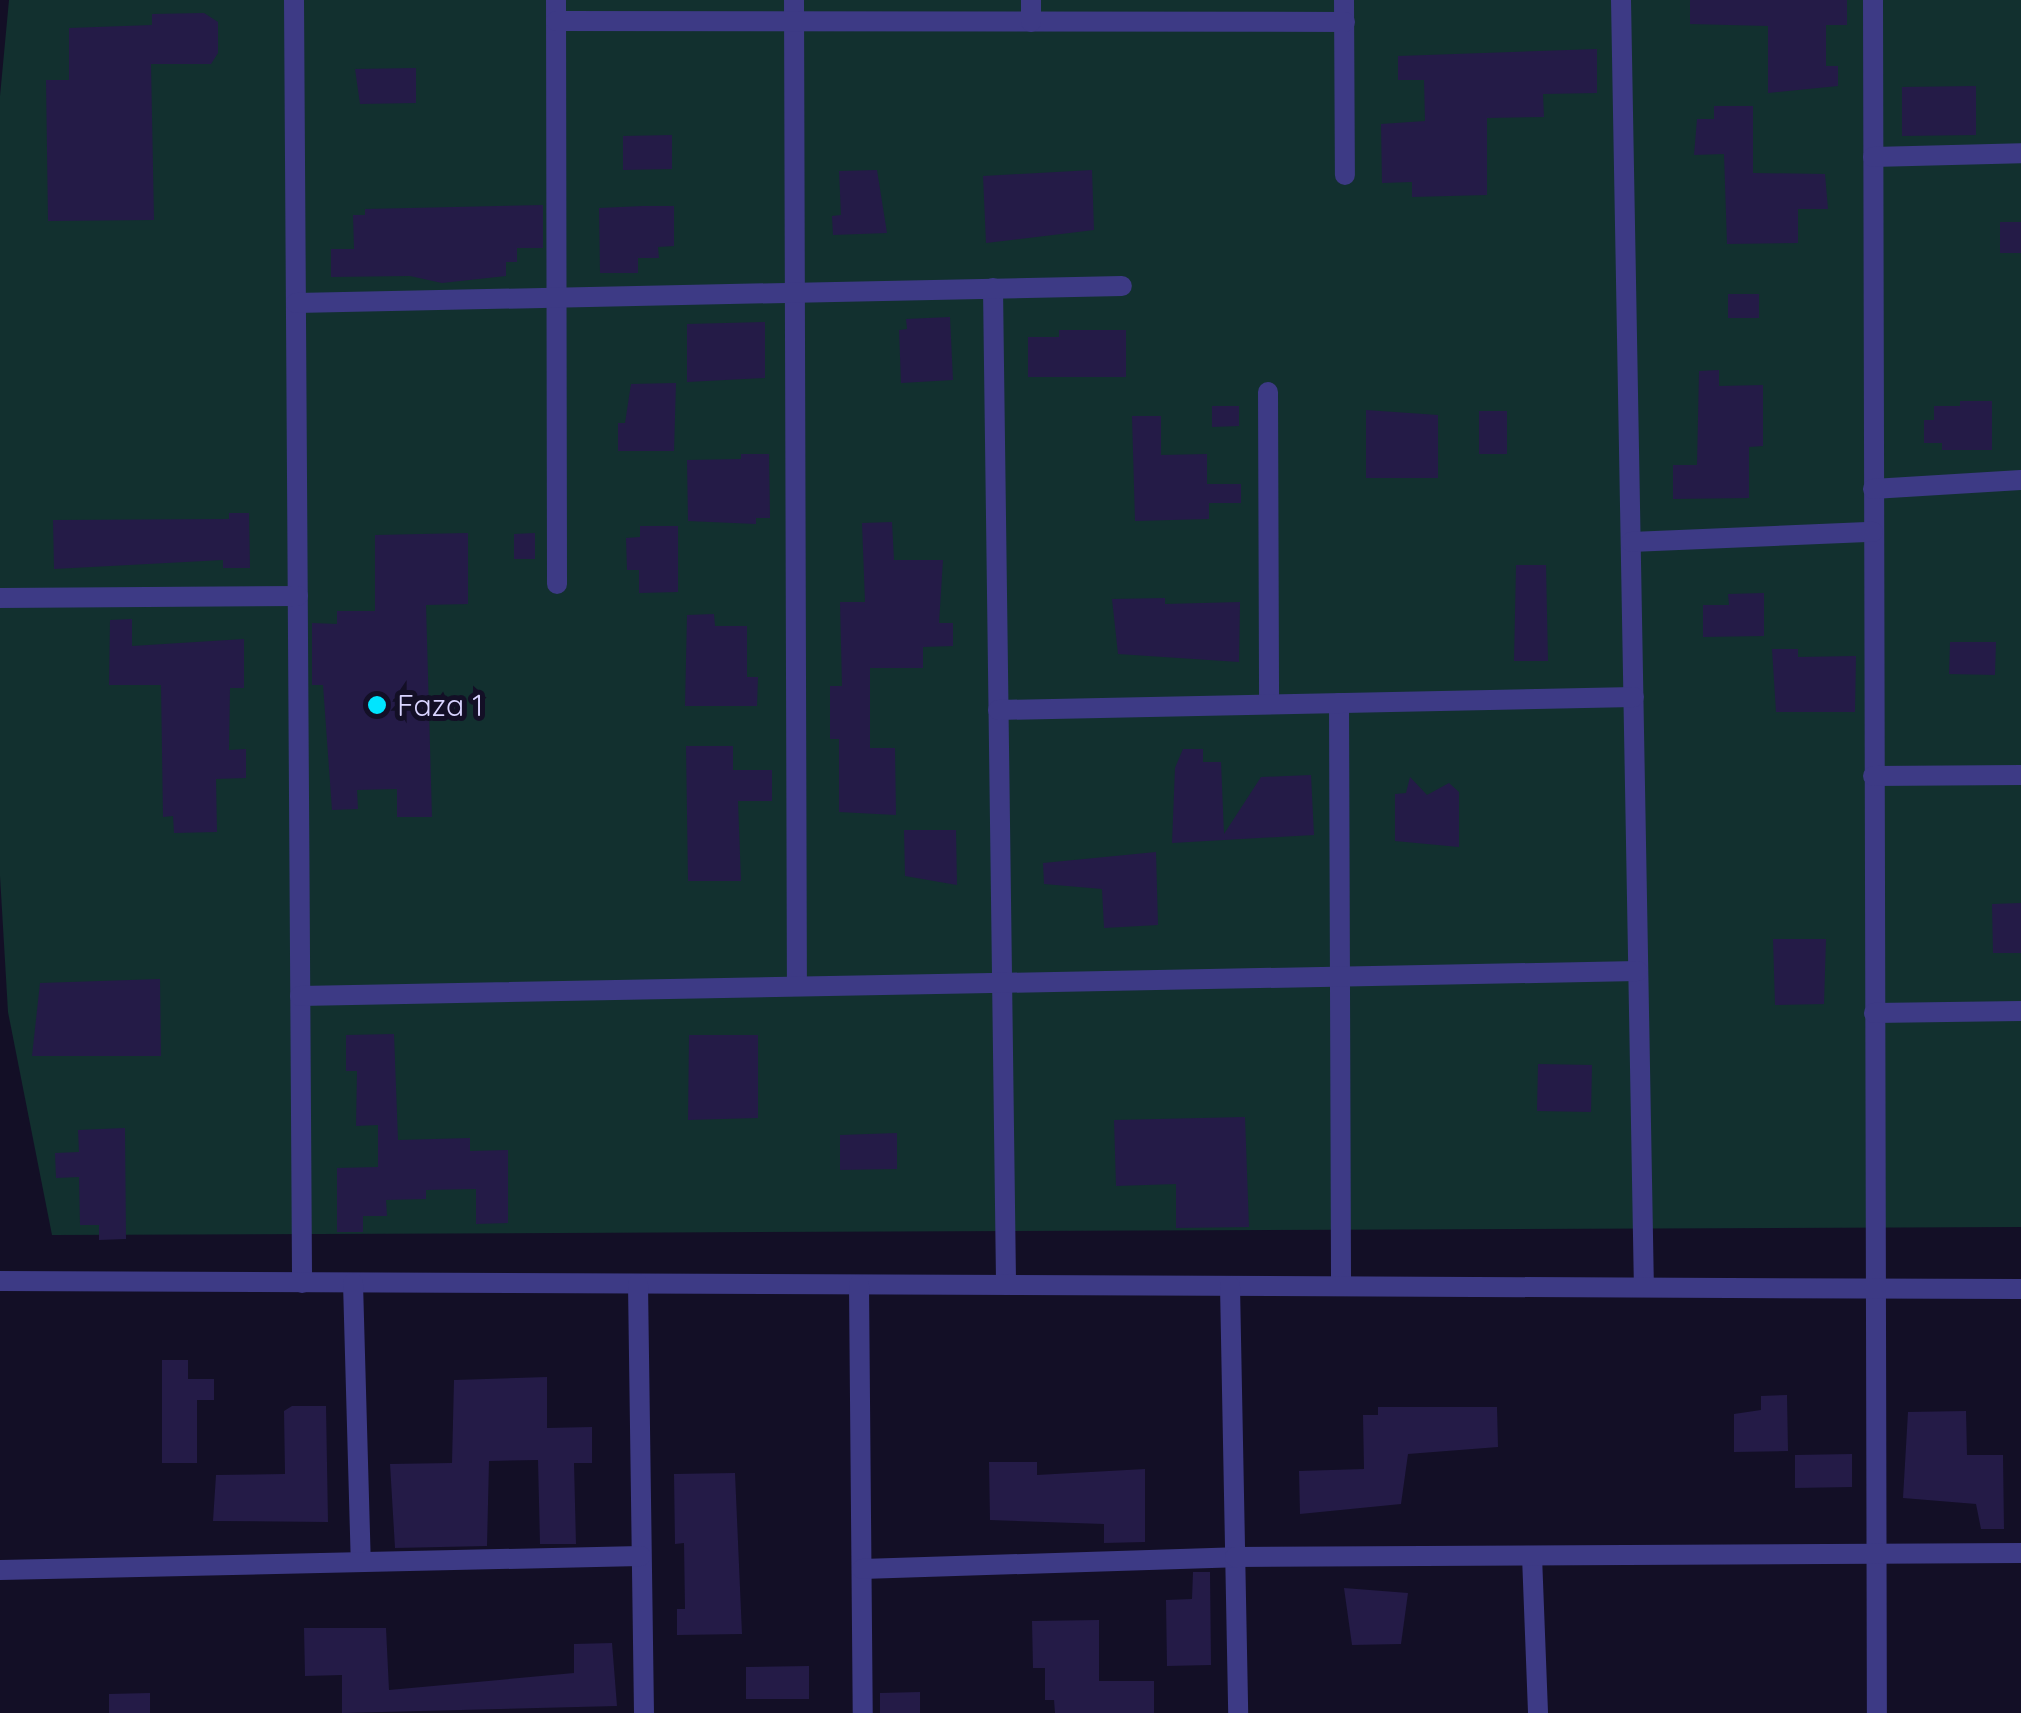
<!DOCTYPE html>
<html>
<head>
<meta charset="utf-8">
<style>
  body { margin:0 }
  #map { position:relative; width:2021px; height:1713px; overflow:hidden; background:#130f26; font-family:Quicksand,sans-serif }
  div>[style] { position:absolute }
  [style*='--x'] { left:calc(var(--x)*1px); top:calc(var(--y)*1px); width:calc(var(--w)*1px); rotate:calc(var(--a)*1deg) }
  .green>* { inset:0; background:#12302f }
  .building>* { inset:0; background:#241b47 }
  .street>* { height:20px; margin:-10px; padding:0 10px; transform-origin:10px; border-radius:10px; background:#3d3a85 }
  .dots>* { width:28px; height:28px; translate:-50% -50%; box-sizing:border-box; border:5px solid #130f26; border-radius:50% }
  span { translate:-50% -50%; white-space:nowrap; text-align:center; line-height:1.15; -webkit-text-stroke:10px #130f26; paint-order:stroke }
  .poi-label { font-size:30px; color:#d9d4ff }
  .left { translate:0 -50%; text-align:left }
</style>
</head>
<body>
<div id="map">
  <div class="green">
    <div style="clip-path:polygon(9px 0,2021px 0,2021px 1227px,52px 1235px,8px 1012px,0 876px,0 96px)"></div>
  </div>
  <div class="building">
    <div style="clip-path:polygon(1690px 0,1847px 0,1847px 25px,1826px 25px,1826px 66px,1838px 66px,1838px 86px,1768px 93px,1768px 26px,1690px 24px)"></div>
    <div style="clip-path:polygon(204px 13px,218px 22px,218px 53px,211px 64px,151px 64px,154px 220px,48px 221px,46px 80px,69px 80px,69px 28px,152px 25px,152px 14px)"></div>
    <div style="clip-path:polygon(1597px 49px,1597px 93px,1543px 94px,1544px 117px,1487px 118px,1487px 195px,1412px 197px,1412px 182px,1382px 183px,1381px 124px,1425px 121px,1424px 80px,1398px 80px,1398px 56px)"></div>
    <div style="clip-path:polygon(416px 68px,416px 103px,360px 104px,355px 69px)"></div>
    <div style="clip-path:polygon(1976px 86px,1976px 135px,1902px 136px,1902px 87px)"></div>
    <div style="clip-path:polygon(1714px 106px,1753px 106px,1753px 173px,1825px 174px,1828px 209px,1798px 209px,1798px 243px,1727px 244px,1724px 154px,1694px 155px,1697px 119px,1714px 119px)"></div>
    <div style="clip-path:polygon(672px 135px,672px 169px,623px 170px,623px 136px)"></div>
    <div style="clip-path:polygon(877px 170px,887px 233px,833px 235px,832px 216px,841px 215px,839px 171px)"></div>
    <div style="clip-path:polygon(1092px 170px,1094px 230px,986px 243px,983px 176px)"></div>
    <div style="clip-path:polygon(543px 205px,543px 248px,517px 248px,517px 262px,506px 262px,506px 276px,442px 283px,410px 276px,331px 277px,331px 249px,354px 249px,353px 215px,365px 215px,365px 209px)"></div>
    <div style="clip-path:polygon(643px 206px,674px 206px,674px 246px,658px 247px,659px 258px,638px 258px,638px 273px,600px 273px,599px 208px)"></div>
    <div style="clip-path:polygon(2000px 222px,2021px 222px,2021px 253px,2000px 253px)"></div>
    <div style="clip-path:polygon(1728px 294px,1759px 294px,1759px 318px,1728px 318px)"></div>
    <div style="clip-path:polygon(950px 317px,953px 380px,901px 383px,899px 330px,907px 329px,906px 319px)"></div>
    <div style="clip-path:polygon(765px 322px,765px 378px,687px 382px,687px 324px)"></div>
    <div style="clip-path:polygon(1059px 330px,1126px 330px,1126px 377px,1028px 377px,1028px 337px,1059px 337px)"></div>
    <div style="clip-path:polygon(1719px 370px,1719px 386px,1763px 385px,1763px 446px,1749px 447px,1749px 498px,1673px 499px,1673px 465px,1697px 465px,1699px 371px)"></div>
    <div style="clip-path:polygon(676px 383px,674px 451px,618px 451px,618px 423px,625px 423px,631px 384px)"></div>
    <div style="clip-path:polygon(1960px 401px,1992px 401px,1992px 450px,1942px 450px,1942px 443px,1924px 443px,1924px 420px,1934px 420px,1934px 406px,1960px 406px)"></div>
    <div style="clip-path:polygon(1212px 406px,1239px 406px,1239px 426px,1212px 427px)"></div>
    <div style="clip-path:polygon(1366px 410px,1438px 415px,1438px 478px,1366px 478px)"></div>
    <div style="clip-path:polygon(1479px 411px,1507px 411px,1507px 454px,1479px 454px)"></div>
    <div style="clip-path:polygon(1132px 416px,1161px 416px,1161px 455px,1207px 454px,1207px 484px,1241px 484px,1241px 503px,1209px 503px,1209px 519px,1135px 521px)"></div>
    <div style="clip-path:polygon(741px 454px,769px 454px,770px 518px,756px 518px,756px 524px,688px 521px,687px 460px,741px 459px)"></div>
    <div style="clip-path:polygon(229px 513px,249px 513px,250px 568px,223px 568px,223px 560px,54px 569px,53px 520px,229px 519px)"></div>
    <div style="clip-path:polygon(892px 522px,894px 560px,943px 560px,939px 623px,953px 623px,953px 646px,923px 647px,923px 668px,870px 668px,870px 748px,895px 748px,896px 815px,839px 812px,839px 739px,830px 739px,830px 686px,842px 686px,840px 602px,865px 602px,862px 523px)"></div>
    <div style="clip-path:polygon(640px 526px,678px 526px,678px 592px,639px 593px,639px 570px,627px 570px,626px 538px,640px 537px)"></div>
    <div style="clip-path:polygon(468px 533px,468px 604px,426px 605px,432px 817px,397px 817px,397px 789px,357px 790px,358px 809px,332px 810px,323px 685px,312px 685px,312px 623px,337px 624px,337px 611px,375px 611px,375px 535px)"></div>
    <div style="clip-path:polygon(535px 533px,535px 559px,514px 559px,514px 534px)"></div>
    <div style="clip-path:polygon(1516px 565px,1546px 565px,1548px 661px,1514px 661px)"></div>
    <div style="clip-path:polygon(1764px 593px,1764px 636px,1703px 637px,1703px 605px,1729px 605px,1728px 594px)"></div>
    <div style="clip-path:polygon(1165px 598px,1165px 604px,1240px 602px,1239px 662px,1118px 654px,1112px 599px)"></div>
    <div style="clip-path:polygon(714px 614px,715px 626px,747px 626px,747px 677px,758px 677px,757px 706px,685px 706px,687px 615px)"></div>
    <div style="clip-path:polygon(132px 619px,132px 646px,244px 639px,244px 688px,230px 688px,229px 750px,246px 749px,246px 778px,216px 779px,217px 832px,174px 833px,173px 816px,163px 817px,161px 685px,109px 685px,110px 620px)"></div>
    <div style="clip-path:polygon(1950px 642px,1996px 642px,1995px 675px,1949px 674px)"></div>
    <div style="clip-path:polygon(1772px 649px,1798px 649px,1798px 657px,1856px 656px,1855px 712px,1776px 712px)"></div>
    <div style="clip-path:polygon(686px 746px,733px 746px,733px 770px,772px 770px,772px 801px,738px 801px,741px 881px,688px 881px)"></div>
    <div style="clip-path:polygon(1183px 749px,1203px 749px,1203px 762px,1221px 762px,1224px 834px,1261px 777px,1311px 775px,1314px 835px,1172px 843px,1175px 768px)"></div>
    <div style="clip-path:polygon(1410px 777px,1427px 795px,1449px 783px,1459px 792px,1459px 847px,1395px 841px,1395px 794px,1406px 793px)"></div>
    <div style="clip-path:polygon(904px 830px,956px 830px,957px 885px,905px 876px)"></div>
    <div style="clip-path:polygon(1156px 852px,1158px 925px,1104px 928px,1102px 889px,1044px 884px,1043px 863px)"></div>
    <div style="clip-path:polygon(2021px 903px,2021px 953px,1993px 953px,1992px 904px)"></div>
    <div style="clip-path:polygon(1773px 939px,1826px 939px,1824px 1004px,1775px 1005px)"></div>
    <div style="clip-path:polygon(160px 979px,161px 1056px,32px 1056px,40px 983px)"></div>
    <div style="clip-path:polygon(394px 1034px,398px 1140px,470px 1138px,470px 1151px,508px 1150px,508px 1223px,476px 1224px,476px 1189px,426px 1190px,426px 1199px,386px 1200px,387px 1216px,363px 1216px,363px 1232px,337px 1232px,337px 1168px,378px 1167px,378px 1125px,356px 1126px,357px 1071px,346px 1071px,346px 1035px)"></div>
    <div style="clip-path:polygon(689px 1035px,758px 1035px,758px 1118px,688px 1120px)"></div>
    <div style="clip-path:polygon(1538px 1064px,1592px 1065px,1591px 1112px,1537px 1111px)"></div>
    <div style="clip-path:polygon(1245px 1117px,1249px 1227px,1176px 1228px,1176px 1184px,1116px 1186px,1114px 1120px)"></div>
    <div style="clip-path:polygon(125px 1128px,126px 1239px,99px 1240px,99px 1225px,80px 1225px,79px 1177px,56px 1178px,55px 1153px,79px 1152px,78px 1130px)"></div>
    <div style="clip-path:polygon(897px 1133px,897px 1169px,840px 1170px,840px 1135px)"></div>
    <div style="clip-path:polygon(162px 1360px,188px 1360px,188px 1379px,214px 1379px,214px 1400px,197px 1400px,197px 1463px,162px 1463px)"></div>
    <div style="clip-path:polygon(547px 1377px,547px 1428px,592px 1427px,592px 1463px,574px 1463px,576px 1544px,540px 1544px,538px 1460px,489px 1461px,487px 1546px,395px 1548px,390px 1464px,452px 1463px,454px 1380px)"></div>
    <div style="clip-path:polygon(1787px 1395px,1788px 1451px,1734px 1452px,1734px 1414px,1761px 1410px,1761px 1396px)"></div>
    <div style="clip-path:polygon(292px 1406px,326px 1406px,328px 1522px,213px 1521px,216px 1475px,285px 1474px,284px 1411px)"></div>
    <div style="clip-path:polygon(1378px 1407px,1497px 1407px,1498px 1447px,1408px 1454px,1401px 1504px,1300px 1514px,1299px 1471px,1364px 1469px,1363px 1415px,1378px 1415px)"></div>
    <div style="clip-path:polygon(1966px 1411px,1967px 1455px,2003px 1455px,2004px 1529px,1981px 1529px,1976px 1504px,1903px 1498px,1908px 1412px)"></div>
    <div style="clip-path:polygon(1852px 1454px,1852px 1487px,1795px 1488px,1795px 1455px)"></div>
    <div style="clip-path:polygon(989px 1462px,1037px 1462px,1037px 1475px,1145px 1469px,1145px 1542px,1104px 1543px,1104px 1524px,990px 1520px)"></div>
    <div style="clip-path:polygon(735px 1473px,742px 1634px,677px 1635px,677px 1609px,685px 1609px,684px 1543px,675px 1544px,674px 1474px)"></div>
    <div style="clip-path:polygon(1193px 1572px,1210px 1572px,1211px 1665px,1167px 1666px,1166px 1600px,1192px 1599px)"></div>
    <div style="clip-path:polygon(1344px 1588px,1408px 1593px,1401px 1644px,1352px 1645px)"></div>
    <div style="clip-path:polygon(1099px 1620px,1099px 1681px,1154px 1681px,1154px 1713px,1055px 1713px,1054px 1700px,1045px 1700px,1045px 1668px,1033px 1668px,1032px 1621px)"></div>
    <div style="clip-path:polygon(304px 1628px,386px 1628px,389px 1690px,574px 1673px,574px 1644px,612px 1643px,617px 1706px,342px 1713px,342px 1675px,305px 1676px)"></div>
    <div style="clip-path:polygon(809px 1666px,809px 1699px,746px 1699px,746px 1667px)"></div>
    <div style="clip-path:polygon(920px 1692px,920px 1713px,880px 1713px,880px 1693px)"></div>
    <div style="clip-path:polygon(150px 1693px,150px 1713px,109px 1713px,109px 1694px)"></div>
  </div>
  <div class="street">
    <div style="--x:294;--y:0;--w:1283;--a:89.64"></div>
    <div style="--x:556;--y:0;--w:584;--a:89.9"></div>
    <div style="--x:794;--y:0;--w:984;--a:89.83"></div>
    <div style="--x:1344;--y:0;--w:175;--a:89.7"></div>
    <div style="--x:1621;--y:0;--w:1287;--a:88.98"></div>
    <div style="--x:1873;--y:0;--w:1713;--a:89.87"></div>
    <div style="--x:556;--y:21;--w:789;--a:0.07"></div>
    <div style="--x:1031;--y:22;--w:22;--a:-90"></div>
    <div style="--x:1873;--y:157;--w:148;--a:-1.5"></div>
    <div style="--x:993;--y:288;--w:997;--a:89.25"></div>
    <div style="--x:296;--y:303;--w:826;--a:-1.18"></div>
    <div style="--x:1268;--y:392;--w:312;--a:89.8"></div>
    <div style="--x:1873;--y:489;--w:148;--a:-3.5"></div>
    <div style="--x:1631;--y:542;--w:242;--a:-2.4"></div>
    <div style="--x:0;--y:598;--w:298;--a:-0.4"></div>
    <div style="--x:1339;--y:703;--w:583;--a:89.8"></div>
    <div style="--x:998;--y:710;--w:636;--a:-1.17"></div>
    <div style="--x:1873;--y:776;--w:148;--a:-0.4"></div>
    <div style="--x:300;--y:996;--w:1338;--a:-1.07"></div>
    <div style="--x:1874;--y:1013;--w:147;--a:-0.8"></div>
    <div style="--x:0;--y:1281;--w:2021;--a:0.23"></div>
    <div style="--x:353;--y:1283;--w:278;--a:88.4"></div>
    <div style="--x:638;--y:1284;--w:429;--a:89.2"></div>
    <div style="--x:859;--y:1285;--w:428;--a:89.5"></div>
    <div style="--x:1230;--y:1286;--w:427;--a:88.9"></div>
    <div style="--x:1532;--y:1556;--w:157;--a:87.8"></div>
    <div style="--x:862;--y:1569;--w:373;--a:-1.8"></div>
    <div style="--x:1235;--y:1557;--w:786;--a:-0.29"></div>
    <div style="--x:0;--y:1570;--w:641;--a:-1.25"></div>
  </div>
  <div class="dots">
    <div style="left:377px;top:705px;background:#00e5ff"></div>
  </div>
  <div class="poi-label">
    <span class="left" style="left:397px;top:705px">Faza 1</span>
  </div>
</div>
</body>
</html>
